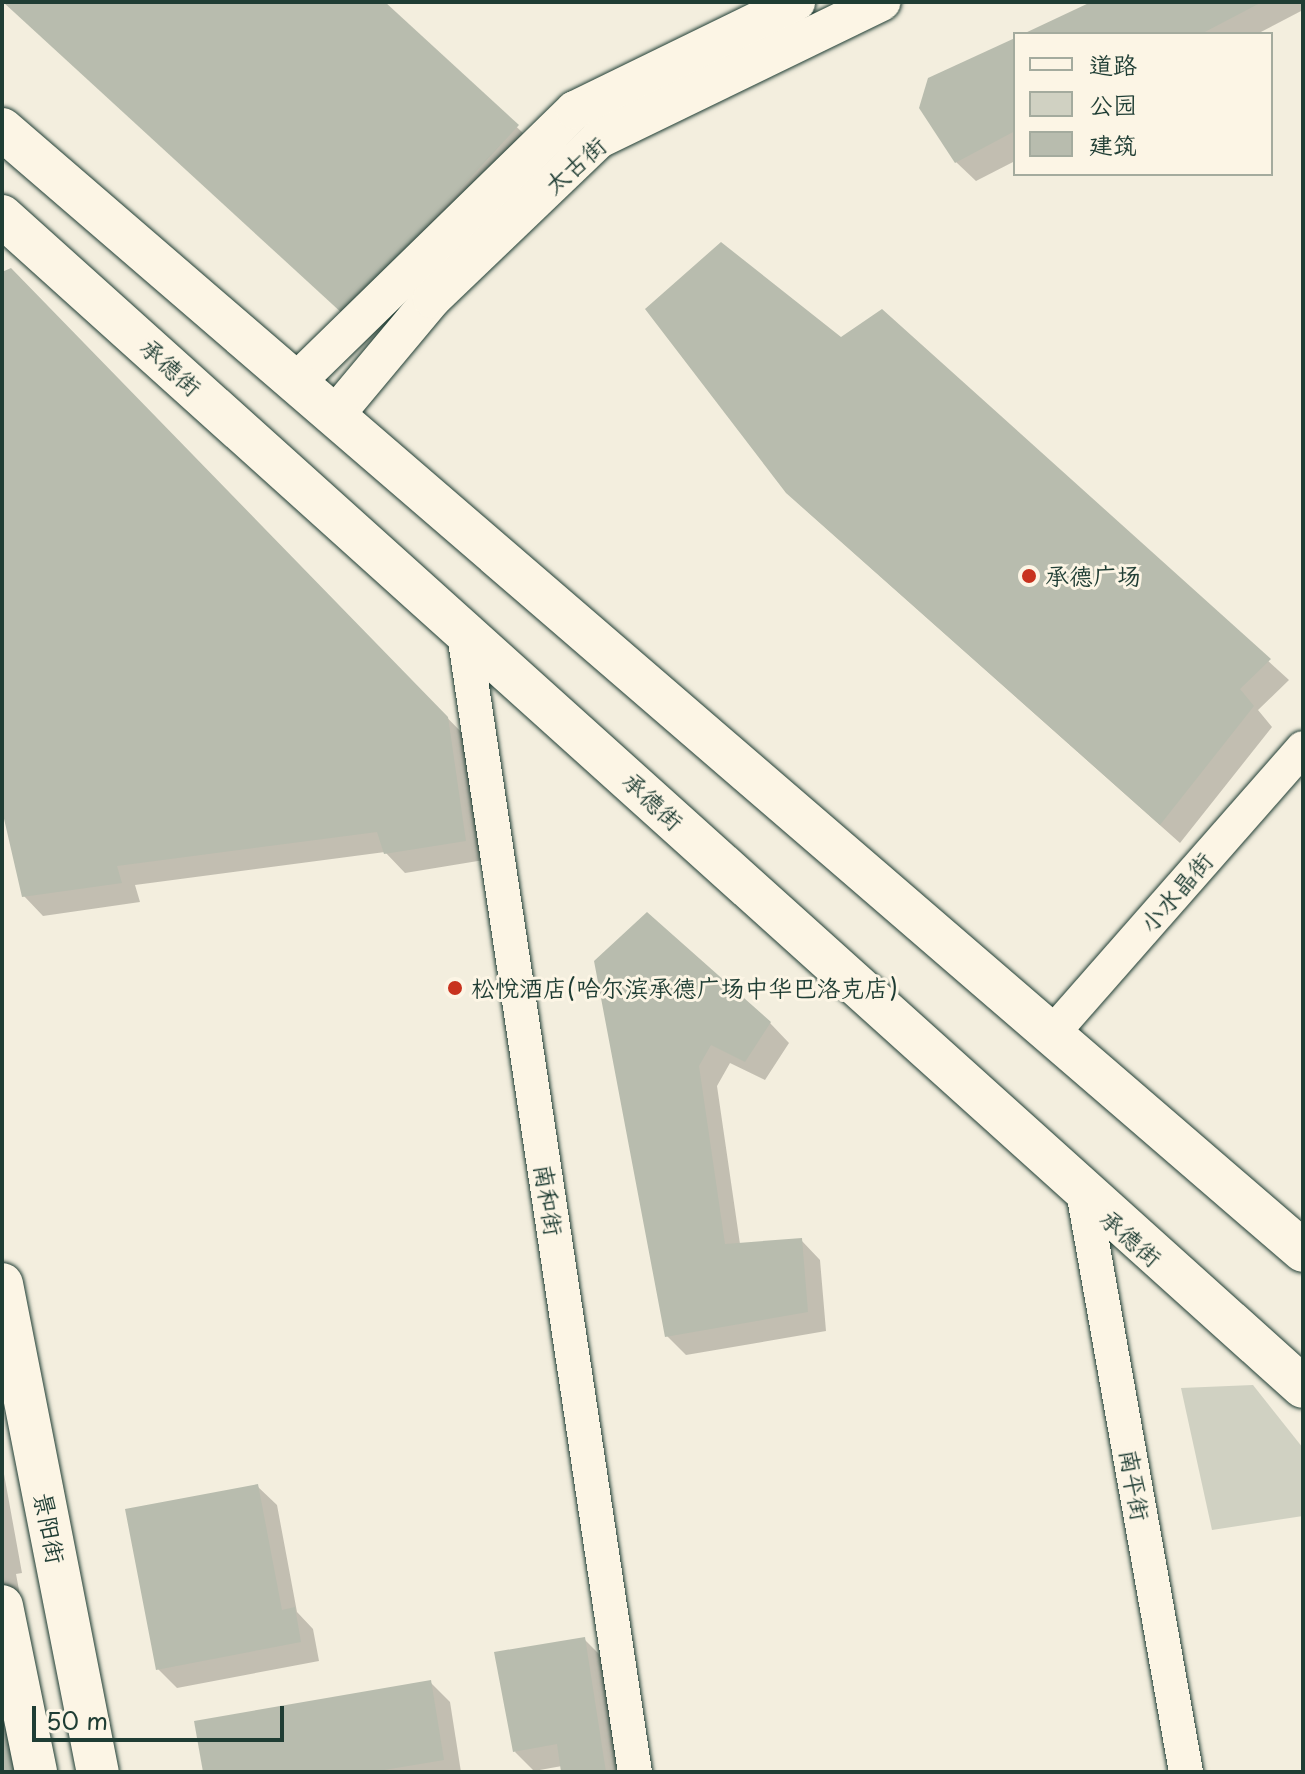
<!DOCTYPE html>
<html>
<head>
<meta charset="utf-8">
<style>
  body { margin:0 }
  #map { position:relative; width:1305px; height:1774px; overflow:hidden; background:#f3eede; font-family:"Playpen Sans","LXGW WenKai TC",sans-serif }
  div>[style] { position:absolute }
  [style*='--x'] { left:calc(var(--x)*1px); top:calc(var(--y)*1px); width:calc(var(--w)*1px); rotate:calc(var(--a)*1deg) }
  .green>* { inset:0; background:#d0d1c2 }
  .shadow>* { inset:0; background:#0003 }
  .building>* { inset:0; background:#b8bcae }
  .roads { filter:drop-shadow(0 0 2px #1f3d34) drop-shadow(0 0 2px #1f3d34) }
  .tertiary>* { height:34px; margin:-17px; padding:0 17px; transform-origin:17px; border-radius:17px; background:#fcf5e5 }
  .secondary>* { height:38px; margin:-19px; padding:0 19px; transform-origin:19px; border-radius:19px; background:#fcf5e5 }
  .primary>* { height:42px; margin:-21px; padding:0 21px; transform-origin:21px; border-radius:21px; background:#fcf5e5 }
  .dots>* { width:22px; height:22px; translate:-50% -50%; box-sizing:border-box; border:4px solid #fcf5e5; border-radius:50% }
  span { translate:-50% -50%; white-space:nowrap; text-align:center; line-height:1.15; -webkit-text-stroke:6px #fcf5e5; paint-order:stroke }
  .street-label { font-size:24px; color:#1f3d34 }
  .poi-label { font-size:24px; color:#1f3d34 }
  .left { translate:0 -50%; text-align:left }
  .frame { position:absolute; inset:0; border:4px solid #1f3d34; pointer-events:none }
  .legend { position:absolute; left:1013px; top:32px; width:260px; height:144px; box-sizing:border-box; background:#fcf5e5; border:2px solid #a4ab9e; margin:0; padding:10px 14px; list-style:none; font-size:24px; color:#1f3d34 }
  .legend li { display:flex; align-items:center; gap:16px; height:40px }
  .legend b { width:40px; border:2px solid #a4ab9e }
  .scale { position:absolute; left:32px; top:1706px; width:252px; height:36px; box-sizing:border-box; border:4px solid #1f3d34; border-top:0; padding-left:10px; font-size:24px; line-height:28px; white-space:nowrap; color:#1f3d34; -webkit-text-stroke:6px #fcf5e5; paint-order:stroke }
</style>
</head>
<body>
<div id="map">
  <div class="green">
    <div style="clip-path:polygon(1253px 1385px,1303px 1448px,1303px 1516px,1212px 1530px,1181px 1388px)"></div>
  </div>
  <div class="shadow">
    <div style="clip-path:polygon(4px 2px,383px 2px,537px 146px,365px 333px)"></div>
    <div style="clip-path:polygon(1096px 2px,1303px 2px,1303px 10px,1257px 34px,1027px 34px)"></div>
    <div style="clip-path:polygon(1015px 40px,1015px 161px,976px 181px,956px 162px)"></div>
    <div style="clip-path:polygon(11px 270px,467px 738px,484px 860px,405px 873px,385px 852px,135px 885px,140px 902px,43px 916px,24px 896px,2px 801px,2px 275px)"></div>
    <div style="clip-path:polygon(882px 311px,1289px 680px,1258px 710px,1272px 727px,1180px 843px,808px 512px,841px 339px)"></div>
    <div style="clip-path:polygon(596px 961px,770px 1023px,789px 1043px,765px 1080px,730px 1063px,717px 1086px,740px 1244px,801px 1240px,820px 1260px,826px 1331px,686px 1355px,667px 1336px)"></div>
    <div style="clip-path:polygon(2px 1463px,22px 1573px,16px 1574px,53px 1772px,2px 1772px)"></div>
    <div style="clip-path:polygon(257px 1486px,277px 1505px,297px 1612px,313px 1629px,319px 1661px,177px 1688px,158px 1669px)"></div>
    <div style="clip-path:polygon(584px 1639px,604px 1659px,621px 1772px,563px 1772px,562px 1766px,534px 1771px,515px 1752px)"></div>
    <div style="clip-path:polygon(430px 1682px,450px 1702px,461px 1772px,205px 1772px)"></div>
  </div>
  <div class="building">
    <div style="clip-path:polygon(3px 2px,385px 2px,519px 125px,344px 315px)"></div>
    <div style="clip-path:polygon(1091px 2px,1262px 2px,1201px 34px,1023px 34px)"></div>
    <div style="clip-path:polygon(1015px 38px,1015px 131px,955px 163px,919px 108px,928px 78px)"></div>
    <div style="clip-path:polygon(721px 242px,841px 337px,882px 309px,1271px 659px,1240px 689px,1254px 706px,1160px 825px,786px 493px,645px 309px)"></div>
    <div style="clip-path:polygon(11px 268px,448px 717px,466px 841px,384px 854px,377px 832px,117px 866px,122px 883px,22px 897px,2px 810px,2px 272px)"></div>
    <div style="clip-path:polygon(647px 912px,771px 1022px,745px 1062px,711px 1045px,699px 1066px,725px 1244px,802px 1238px,808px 1312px,665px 1337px,594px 961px)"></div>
    <div style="clip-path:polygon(258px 1484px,282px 1610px,295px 1607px,301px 1642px,156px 1670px,125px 1509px)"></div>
    <div style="clip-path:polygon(2px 1620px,32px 1772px,2px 1772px)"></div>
    <div style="clip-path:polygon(585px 1637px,606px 1772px,561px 1772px,557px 1744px,513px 1752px,494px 1652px)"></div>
    <div style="clip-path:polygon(431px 1680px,444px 1760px,372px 1772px,203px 1772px,194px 1721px)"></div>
  </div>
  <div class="roads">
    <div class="tertiary">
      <div style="--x:463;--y:627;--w:1158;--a:81.46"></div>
      <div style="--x:1050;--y:1036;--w:383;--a:-48.7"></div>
      <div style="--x:1084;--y:1197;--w:584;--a:79.94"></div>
    </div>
    <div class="secondary">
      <div style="--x:295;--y:383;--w:391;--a:-44.3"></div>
      <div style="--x:575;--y:110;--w:246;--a:-26"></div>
      <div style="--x:335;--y:415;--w:151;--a:-50.1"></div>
      <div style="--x:432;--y:299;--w:231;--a:-43.8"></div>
      <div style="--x:599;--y:139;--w:314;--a:-25.9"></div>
    </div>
    <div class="primary">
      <div style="--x:2;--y:129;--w:1718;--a:40.77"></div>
      <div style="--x:2;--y:216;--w:1750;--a:41.99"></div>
      <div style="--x:2;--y:1284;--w:497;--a:78.9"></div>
      <div style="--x:2;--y:1606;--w:169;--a:78.4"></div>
    </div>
  </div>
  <div class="dots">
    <div style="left:1029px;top:576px;background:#c8321e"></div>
    <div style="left:455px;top:988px;background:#c8321e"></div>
  </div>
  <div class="street-label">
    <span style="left:575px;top:165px;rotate:-41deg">太古街</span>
    <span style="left:171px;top:367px;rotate:42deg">承德街</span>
    <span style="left:653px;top:801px;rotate:43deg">承德街</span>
    <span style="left:1176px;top:892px;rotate:-49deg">小水晶街</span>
    <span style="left:549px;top:1200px;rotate:81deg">南和街</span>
    <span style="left:1131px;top:1238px;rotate:41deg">承德街</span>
    <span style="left:1135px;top:1485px;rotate:80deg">南平街</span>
    <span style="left:50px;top:1528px;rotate:79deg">景阳街</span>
  </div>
  <div class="poi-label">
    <span class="left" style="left:1045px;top:576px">承德广场</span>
    <span class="left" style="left:471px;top:988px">松悦酒店(哈尔滨承德广场中华巴洛克店)</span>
  </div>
  <div class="frame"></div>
  <ul class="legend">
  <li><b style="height:10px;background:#fcf5e5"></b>道路</li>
  <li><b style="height:22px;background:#d0d1c2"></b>公园</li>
  <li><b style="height:22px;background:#b8bcae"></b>建筑</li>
  </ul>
  <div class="scale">50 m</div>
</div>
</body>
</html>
